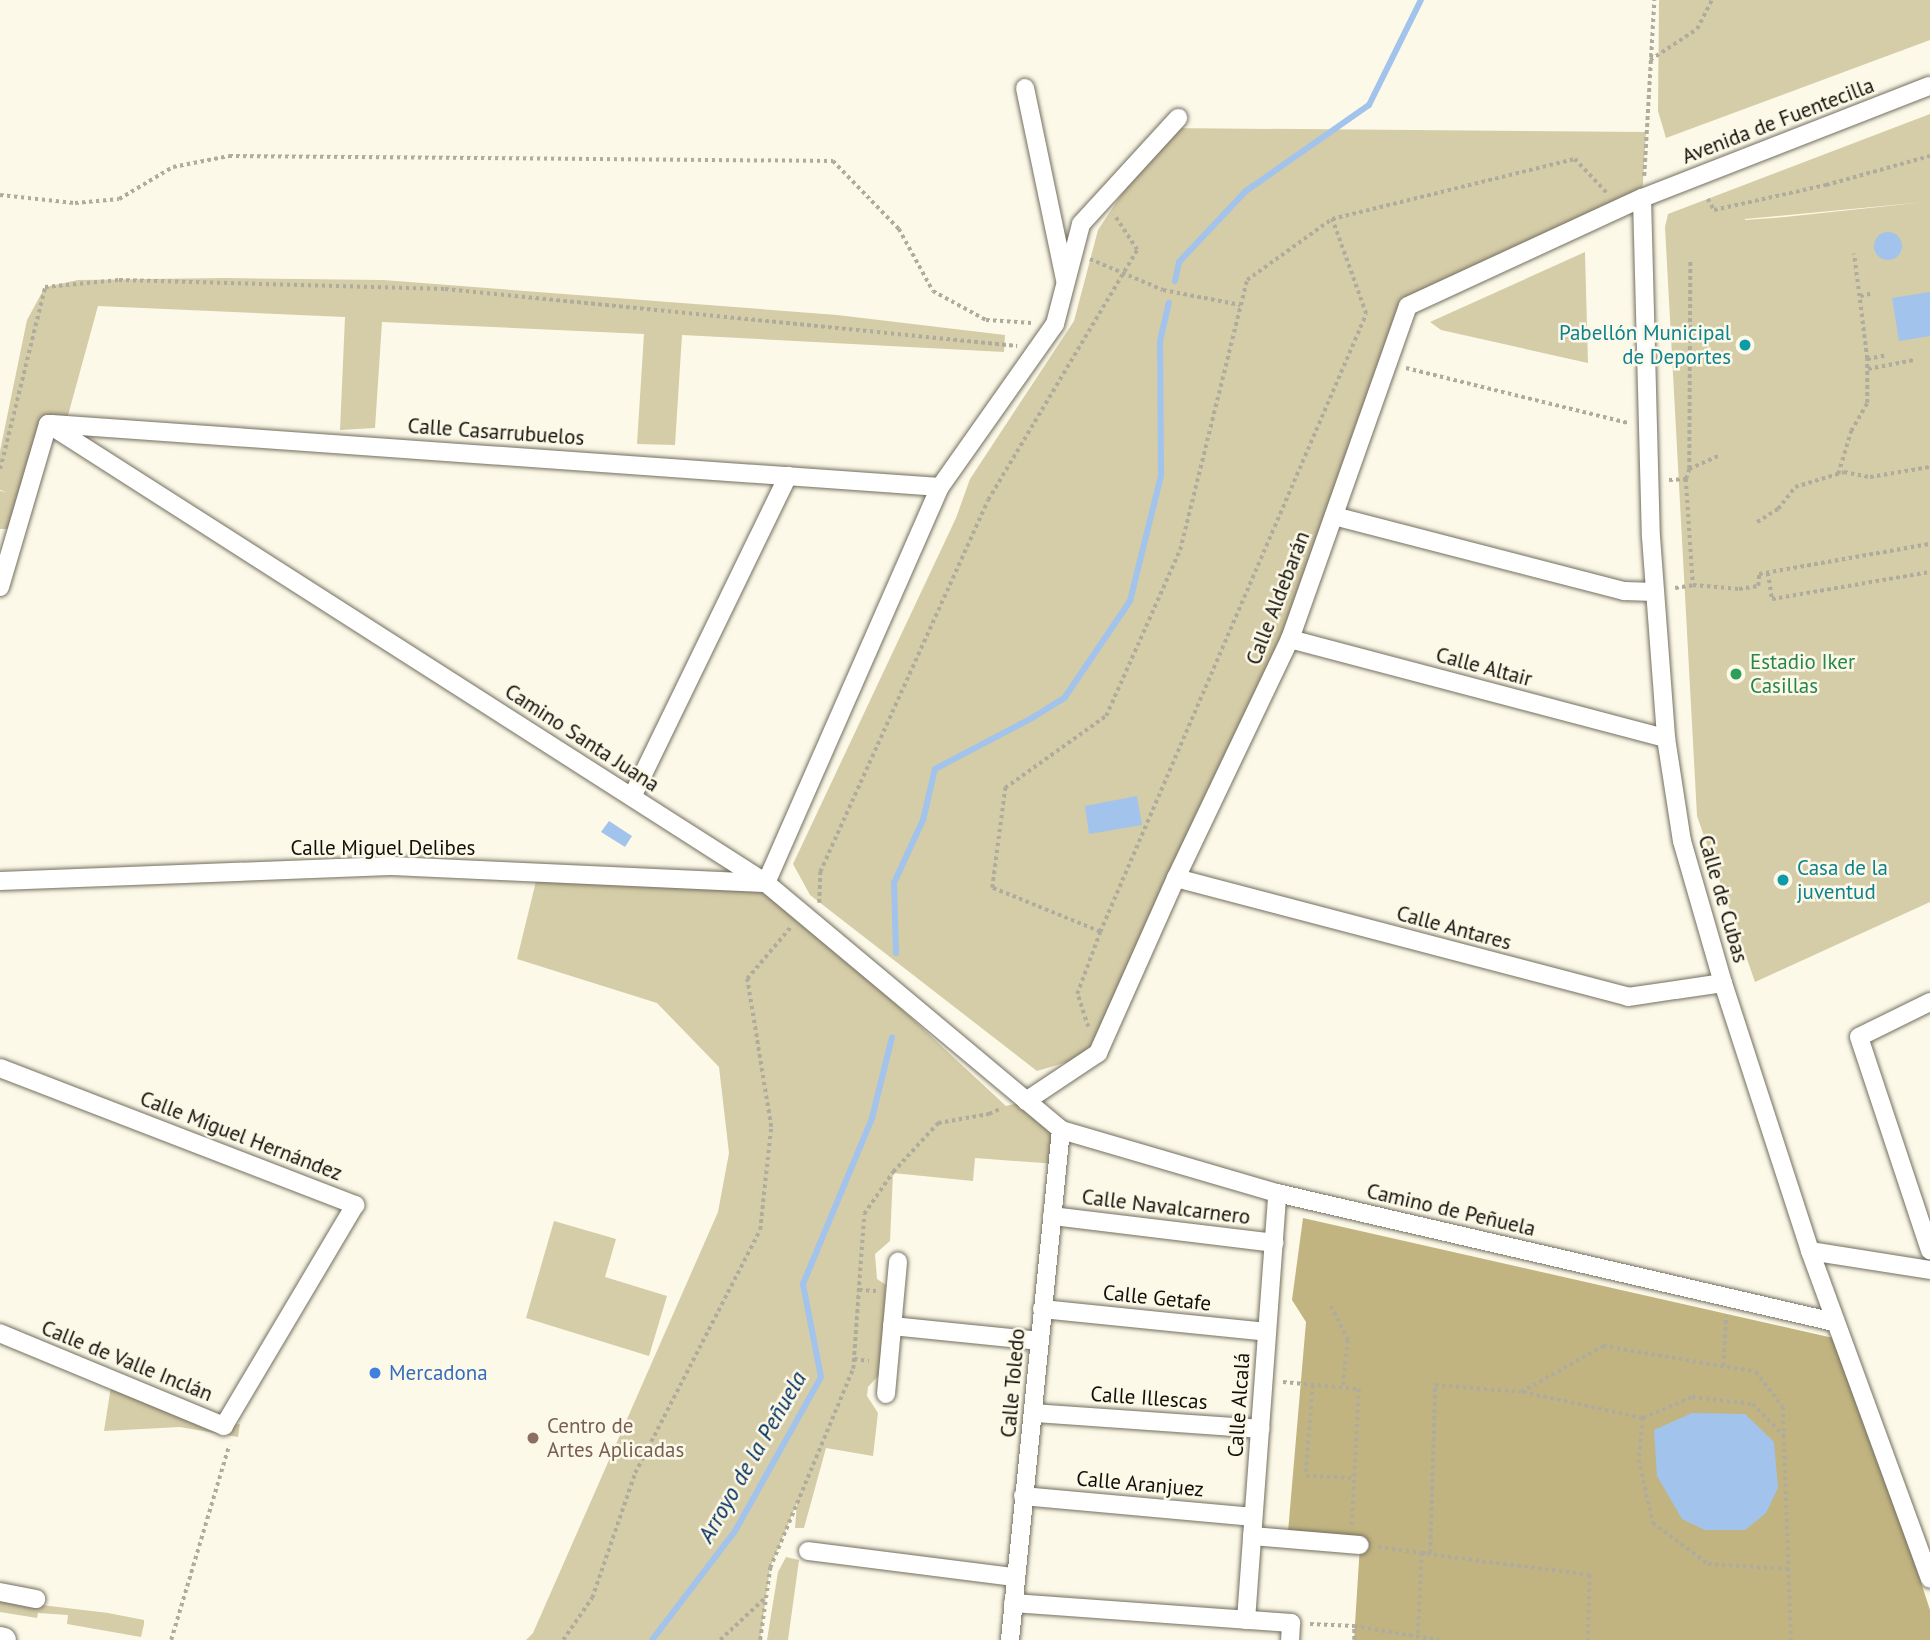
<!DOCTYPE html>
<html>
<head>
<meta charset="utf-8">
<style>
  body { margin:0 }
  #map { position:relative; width:1930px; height:1640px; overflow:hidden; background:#fdf9e8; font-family:"PT Sans",sans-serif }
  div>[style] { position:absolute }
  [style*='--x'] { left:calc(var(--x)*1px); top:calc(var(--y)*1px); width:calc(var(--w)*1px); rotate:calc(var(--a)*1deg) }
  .green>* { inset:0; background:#d5cca8 }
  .forest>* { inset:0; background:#c1b481 }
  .water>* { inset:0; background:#a2c3ec }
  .round { border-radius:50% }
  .stream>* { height:6px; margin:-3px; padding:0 3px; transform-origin:3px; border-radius:3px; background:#a2c3ec }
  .path>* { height:3.5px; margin-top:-1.75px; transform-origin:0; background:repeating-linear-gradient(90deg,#afac9e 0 3.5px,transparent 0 7px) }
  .roads { filter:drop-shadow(0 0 2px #736f60) drop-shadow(0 0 2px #736f60) }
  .street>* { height:18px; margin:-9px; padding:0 9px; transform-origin:9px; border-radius:9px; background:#fff }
  .secondary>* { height:24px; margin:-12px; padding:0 12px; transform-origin:12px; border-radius:12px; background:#fff }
  .dots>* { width:19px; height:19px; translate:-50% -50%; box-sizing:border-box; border:4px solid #fdf9e8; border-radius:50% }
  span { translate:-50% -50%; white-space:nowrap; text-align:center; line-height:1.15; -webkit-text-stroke:5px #fdf9e8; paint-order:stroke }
  .street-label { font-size:21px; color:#100f09 }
  .culture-label { font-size:21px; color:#0d838f }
  .right { translate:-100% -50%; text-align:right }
  .left { translate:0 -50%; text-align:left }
  .leisure-label { font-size:21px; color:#27864d }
  .shop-label { font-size:21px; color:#366cbe }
  .education-label { font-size:21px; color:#785e54 }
  .water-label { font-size:23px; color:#002f60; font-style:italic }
</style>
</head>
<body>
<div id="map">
  <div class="green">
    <div style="clip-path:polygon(1659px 0,1930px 0,1930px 40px,1666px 138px,1658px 111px)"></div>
    <div style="clip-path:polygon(evenodd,1930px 114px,1930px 902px,1755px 982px,1697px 816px,1665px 227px,1668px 214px,1930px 114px,1925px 202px,1785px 217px,1745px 220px,1745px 219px,1925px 202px)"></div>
    <div style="clip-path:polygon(1165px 128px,1646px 132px,1642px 198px,1408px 306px,1290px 639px,1098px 1053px,1037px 1071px,810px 895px,793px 864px,956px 518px,970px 479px,1074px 321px,1098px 230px)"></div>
    <div style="clip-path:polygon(1585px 252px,1588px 363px,1441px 330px,1430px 322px)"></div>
    <div style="clip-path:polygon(224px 278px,383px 280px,837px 315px,1005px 335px,1004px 352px,682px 335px,675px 445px,637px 444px,644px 334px,382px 322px,375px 428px,340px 430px,345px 317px,98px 306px,67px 419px,48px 424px,9px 529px,0 529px,0 491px,7px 492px,0 490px,0 451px,27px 320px,45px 287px,78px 280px)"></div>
    <div style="clip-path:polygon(538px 873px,766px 883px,1006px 1106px,1026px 1101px,1061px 1130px,1057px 1164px,975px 1158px,973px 1181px,893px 1173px,890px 1241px,875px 1254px,877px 1279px,886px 1285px,879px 1375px,868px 1387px,867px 1396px,878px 1413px,873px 1456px,826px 1448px,804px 1528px,795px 1528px,797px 1503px,770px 1568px,760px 1640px,526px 1640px,533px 1633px,718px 1212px,729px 1153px,719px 1067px,657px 1003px,517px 959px)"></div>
    <div style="clip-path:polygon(554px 1221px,616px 1239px,605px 1277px,667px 1296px,649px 1356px,526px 1318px)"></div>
    <div style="clip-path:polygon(112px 1380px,224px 1426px,240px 1424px,238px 1437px,180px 1427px,104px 1431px)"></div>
    <div style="clip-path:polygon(786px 1557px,799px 1560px,788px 1640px,767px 1640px,778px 1572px)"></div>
    <div style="clip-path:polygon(0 1600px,108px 1613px,144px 1620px,144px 1624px,141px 1637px,67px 1624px,68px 1615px,38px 1613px,37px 1618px,0 1612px)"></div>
  </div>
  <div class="forest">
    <div style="clip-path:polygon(1303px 1218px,1842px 1340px,1930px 1610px,1930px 1640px,1354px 1640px,1360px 1545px,1288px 1532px,1306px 1322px,1292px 1300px)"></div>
  </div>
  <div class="water">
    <div class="round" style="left:1874px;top:232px;width:28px;height:28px"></div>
    <div style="clip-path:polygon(1930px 292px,1930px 336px,1899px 341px,1892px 298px)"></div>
    <div style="clip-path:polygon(1137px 796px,1142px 825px,1089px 834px,1085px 806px)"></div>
    <div style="clip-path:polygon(609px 821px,632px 836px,625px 847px,601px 832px)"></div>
    <div style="clip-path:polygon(1692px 1413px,1745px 1414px,1774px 1442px,1778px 1488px,1766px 1513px,1745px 1530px,1705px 1530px,1682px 1519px,1657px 1476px,1654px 1430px)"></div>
  </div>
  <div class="stream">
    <div style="--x:1175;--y:281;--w:19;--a:-78"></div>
    <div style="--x:1179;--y:262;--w:98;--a:-46.7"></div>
    <div style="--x:1246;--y:191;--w:150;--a:-35"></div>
    <div style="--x:1369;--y:105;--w:117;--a:-63.7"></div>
    <div style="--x:896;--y:953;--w:70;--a:-91.6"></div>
    <div style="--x:894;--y:883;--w:69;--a:-65.3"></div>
    <div style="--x:923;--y:820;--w:52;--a:-76.8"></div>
    <div style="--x:935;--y:769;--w:110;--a:-27.7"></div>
    <div style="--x:1032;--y:718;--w:39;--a:-32"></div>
    <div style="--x:1065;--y:697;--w:116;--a:-55.9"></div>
    <div style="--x:1130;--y:601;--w:129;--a:-76.1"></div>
    <div style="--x:1161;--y:476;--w:135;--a:-90.4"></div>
    <div style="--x:1160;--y:341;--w:39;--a:-77"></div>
    <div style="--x:652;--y:1640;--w:137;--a:-52.7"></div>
    <div style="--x:735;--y:1531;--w:176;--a:-60.8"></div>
    <div style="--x:821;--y:1377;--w:95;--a:-101"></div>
    <div style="--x:803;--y:1284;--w:180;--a:-67.4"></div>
    <div style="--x:872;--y:1118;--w:83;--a:-76.1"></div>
  </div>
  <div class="path">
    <div style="--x:1650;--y:60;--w:56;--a:-33.4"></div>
    <div style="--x:1697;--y:29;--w:33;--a:-63"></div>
    <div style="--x:1644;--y:176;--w:176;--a:-86.7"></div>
    <div style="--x:0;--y:195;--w:75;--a:6.1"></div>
    <div style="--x:75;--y:203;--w:44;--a:-5.2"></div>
    <div style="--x:119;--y:199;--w:63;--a:-30.7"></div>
    <div style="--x:173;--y:167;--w:57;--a:-11.1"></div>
    <div style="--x:229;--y:156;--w:604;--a:0.47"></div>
    <div style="--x:833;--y:161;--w:95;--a:45.9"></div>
    <div style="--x:899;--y:229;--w:71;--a:61.3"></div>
    <div style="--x:933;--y:291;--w:60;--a:28.7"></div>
    <div style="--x:986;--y:320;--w:46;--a:3.7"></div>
    <div style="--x:1708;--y:199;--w:13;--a:61"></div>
    <div style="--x:1714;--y:210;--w:115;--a:-12.6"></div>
    <div style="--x:1826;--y:185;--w:108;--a:-15.6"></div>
    <div style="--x:1090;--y:259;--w:79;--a:23"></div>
    <div style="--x:1163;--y:290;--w:79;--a:10.9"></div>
    <div style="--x:1860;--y:296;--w:14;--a:-12"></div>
    <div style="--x:1867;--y:359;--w:20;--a:-11"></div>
    <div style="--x:1406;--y:368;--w:230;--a:13.9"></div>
    <div style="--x:1868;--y:369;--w:47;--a:-11.1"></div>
    <div style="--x:0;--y:469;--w:187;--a:-76.1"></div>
    <div style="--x:45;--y:287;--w:74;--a:-5.4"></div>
    <div style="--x:119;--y:280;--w:326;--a:1.6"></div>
    <div style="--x:445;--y:289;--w:575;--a:5.69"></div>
    <div style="--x:1689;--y:469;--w:207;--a:-89.7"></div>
    <div style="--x:1838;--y:474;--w:45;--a:-73.2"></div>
    <div style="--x:1851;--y:431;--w:32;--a:-60"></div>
    <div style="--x:1867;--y:403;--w:44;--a:-90"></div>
    <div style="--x:1867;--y:359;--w:106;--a:-97.1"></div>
    <div style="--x:1686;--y:479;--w:10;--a:-73"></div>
    <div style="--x:1689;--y:469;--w:34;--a:-24"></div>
    <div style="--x:1669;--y:480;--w:17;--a:-3"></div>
    <div style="--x:1686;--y:479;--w:106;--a:86.2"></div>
    <div style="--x:1757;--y:522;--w:25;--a:-32"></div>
    <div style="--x:1778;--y:509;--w:28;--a:-52"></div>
    <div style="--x:1795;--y:487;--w:51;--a:-17"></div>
    <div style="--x:1844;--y:472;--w:26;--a:11"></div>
    <div style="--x:1870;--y:477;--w:61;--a:-9.5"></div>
    <div style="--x:1768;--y:573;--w:26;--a:81"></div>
    <div style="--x:1772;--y:599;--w:160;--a:-9.7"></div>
    <div style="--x:1675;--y:588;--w:18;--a:-9"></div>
    <div style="--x:1693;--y:585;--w:46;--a:5"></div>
    <div style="--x:1739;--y:589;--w:19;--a:-9"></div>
    <div style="--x:1758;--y:586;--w:12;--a:-85"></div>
    <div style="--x:1759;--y:574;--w:174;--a:-10"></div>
    <div style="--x:819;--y:903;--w:31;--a:-88"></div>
    <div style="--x:820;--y:872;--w:408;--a:-65.7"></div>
    <div style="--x:988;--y:500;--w:291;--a:-59.2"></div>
    <div style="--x:1137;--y:250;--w:42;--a:-123.3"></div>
    <div style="--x:1100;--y:932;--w:673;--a:-66.71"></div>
    <div style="--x:1366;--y:314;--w:101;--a:-109.7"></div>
    <div style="--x:1088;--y:1027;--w:35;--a:-108"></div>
    <div style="--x:1077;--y:994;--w:66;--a:-69.6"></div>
    <div style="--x:1100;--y:932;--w:117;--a:-157.8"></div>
    <div style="--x:992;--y:888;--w:101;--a:-82.6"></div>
    <div style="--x:1005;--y:788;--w:124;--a:-35.5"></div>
    <div style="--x:1106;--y:716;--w:182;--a:-66"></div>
    <div style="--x:1180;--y:550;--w:278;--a:-76.1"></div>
    <div style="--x:1247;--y:280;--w:105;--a:-35.7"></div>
    <div style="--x:1332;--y:219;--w:250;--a:-13.9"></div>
    <div style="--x:1575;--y:159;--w:48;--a:46.7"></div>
    <div style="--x:859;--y:1290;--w:17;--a:3"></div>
    <div style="--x:1331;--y:1306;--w:38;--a:63"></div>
    <div style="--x:1348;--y:1340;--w:48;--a:95.9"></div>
    <div style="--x:854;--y:1359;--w:15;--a:8"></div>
    <div style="--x:1723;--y:1366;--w:50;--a:-86.6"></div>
    <div style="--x:1283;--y:1382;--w:76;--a:5.3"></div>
    <div style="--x:1359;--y:1389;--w:137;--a:92.9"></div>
    <div style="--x:1313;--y:1385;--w:91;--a:94.4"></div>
    <div style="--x:1306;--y:1476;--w:48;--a:2.4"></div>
    <div style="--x:1523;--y:1392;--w:123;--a:12.2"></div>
    <div style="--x:1643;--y:1418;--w:42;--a:95.4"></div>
    <div style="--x:1639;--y:1460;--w:65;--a:77.5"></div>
    <div style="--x:1653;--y:1523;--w:69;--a:36.7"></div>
    <div style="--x:1708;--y:1564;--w:81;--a:3.5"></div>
    <div style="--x:1643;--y:1418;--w:53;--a:-23.2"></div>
    <div style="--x:1692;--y:1397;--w:61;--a:6.5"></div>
    <div style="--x:1753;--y:1404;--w:45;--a:45.9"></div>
    <div style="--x:1378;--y:1547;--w:44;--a:7.8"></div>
    <div style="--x:1422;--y:1553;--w:84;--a:92.7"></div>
    <div style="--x:1422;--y:1553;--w:8;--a:0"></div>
    <div style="--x:1430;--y:1553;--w:168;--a:-88.3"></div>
    <div style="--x:1435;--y:1385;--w:86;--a:4.7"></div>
    <div style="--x:1521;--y:1392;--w:94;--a:-29.3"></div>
    <div style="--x:1603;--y:1346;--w:155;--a:9.6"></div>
    <div style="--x:1756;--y:1372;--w:44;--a:52.4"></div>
    <div style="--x:1783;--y:1407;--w:233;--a:88"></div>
    <div style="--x:1427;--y:1554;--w:164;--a:7.3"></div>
    <div style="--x:1590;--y:1575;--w:65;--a:91.8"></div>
    <div style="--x:1310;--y:1624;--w:44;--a:2.6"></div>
    <div style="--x:1354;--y:1626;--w:86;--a:9.4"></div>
    <div style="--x:171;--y:1640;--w:203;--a:-73.4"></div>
    <div style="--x:563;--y:1640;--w:51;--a:-55.4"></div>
    <div style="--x:592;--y:1598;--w:132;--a:-71"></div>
    <div style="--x:635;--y:1473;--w:273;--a:-62.8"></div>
    <div style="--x:760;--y:1230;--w:104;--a:-83.9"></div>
    <div style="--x:771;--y:1127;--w:150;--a:-99.2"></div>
    <div style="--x:747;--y:979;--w:67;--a:-49.9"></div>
    <div style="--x:720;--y:1640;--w:62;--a:-43"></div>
    <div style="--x:760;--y:1640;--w:73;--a:-82.1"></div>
    <div style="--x:770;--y:1568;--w:216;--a:-67.4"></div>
    <div style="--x:853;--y:1369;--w:155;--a:-85.9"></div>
    <div style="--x:864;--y:1214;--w:51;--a:-55.4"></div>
    <div style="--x:893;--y:1172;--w:67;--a:-47.4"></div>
    <div style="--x:938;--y:1123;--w:52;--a:-10"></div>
    <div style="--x:989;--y:1114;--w:14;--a:-25"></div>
    <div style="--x:1354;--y:1640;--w:14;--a:-90"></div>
  </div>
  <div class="roads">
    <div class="street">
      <div style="--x:1025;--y:88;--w:196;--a:78.2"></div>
      <div style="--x:1642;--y:198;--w:339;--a:88.5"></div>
      <div style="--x:1651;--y:537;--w:202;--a:85.7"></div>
      <div style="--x:1666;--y:738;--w:104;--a:81.2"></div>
      <div style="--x:1682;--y:841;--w:148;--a:73.9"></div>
      <div style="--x:1723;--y:983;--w:282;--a:72"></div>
      <div style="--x:1810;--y:1251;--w:349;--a:69.9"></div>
      <div style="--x:48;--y:424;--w:852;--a:32.59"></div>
      <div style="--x:766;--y:883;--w:385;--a:39.9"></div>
      <div style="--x:1061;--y:1130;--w:225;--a:16.3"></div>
      <div style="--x:1277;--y:1193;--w:572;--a:13.04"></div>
      <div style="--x:52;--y:424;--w:890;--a:4.06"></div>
      <div style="--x:1334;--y:516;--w:300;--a:14.5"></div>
      <div style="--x:1624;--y:591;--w:31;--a:2"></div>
      <div style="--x:0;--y:587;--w:170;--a:-73.6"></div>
      <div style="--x:1290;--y:639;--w:389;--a:14.8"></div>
      <div style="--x:632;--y:797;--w:357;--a:-64.1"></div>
      <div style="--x:1176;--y:878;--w:467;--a:14.7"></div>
      <div style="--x:1628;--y:997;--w:96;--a:-8.4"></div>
      <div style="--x:0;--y:881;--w:390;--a:-2.2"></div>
      <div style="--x:390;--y:866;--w:376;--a:2.6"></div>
      <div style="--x:766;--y:883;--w:433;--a:-66.3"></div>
      <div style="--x:940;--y:487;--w:199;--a:-54.8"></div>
      <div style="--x:1055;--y:324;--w:103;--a:-75.4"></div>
      <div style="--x:1081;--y:224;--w:144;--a:-47.5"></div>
      <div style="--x:1930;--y:1002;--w:79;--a:153.8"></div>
      <div style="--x:1859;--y:1037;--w:225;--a:71.6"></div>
      <div style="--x:0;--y:1068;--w:381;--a:21.1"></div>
      <div style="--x:355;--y:1205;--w:257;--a:120.7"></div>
      <div style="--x:224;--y:1426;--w:243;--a:-157.5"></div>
      <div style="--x:1026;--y:1101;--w:87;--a:-33.7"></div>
      <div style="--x:1098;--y:1053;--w:192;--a:-66"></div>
      <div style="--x:1176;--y:878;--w:265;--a:-64.5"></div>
      <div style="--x:1290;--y:639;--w:353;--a:-70.5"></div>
      <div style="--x:1408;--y:306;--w:258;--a:-24.8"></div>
      <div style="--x:1642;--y:198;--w:309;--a:-21.3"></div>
      <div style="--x:1052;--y:1216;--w:224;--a:6.9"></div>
      <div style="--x:1810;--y:1251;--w:121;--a:9"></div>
      <div style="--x:1042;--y:1309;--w:226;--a:5.8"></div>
      <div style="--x:892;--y:1326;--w:149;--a:5.8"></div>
      <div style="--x:886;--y:1394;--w:133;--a:-84.8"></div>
      <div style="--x:1034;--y:1413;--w:227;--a:4"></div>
      <div style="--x:1023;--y:1496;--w:231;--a:5.2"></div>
      <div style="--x:1252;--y:1536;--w:108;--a:4.8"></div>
      <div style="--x:808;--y:1551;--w:209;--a:7.2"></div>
      <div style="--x:0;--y:1592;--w:37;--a:11"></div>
      <div style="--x:1013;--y:1603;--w:279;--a:4.1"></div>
      <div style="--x:1291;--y:1623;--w:17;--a:93"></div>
      <div style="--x:1246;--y:1620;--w:428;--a:-85.8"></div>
      <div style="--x:1010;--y:1640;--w:513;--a:-84.29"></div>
    </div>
    <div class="secondary">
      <div style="--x:0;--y:1639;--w:4;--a:14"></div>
    </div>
  </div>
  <div class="dots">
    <div style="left:1745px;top:345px;background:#0f9aa8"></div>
    <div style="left:1736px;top:674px;background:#2e9e5b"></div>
    <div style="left:1783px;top:880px;background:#0f9aa8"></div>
    <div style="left:375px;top:1373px;background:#3f7fe0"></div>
    <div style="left:533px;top:1438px;background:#8d6e63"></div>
  </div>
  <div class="street-label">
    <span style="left:1778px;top:121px;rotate:-21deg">Avenida de Fuentecilla</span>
    <span style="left:496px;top:432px;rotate:4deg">Calle Casarrubuelos</span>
    <span style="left:1278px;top:598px;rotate:-69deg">Calle Aldebarán</span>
    <span style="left:1484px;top:667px;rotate:15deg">Calle Altair</span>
    <span style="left:582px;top:738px;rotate:33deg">Camino Santa Juana</span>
    <span style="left:383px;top:848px">Calle Miguel Delibes</span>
    <span style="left:1723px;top:899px;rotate:74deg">Calle de Cubas</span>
    <span style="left:1454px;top:928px;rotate:15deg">Calle Antares</span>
    <span style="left:241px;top:1136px;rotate:21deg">Calle Miguel Hernández</span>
    <span style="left:1166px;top:1207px;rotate:7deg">Calle Navalcarnero</span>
    <span style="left:1451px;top:1210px;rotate:13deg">Camino de Peñuela</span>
    <span style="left:1157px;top:1298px;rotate:6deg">Calle Getafe</span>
    <span style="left:127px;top:1361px;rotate:22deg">Calle de Valle Inclán</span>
    <span style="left:1013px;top:1383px;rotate:-85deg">Calle Toledo</span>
    <span style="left:1149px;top:1398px;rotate:4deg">Calle Illescas</span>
    <span style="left:1239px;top:1405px;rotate:-86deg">Calle Alcalá</span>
    <span style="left:1140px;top:1484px;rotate:5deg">Calle Aranjuez</span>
  </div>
  <div class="culture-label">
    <span class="right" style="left:1731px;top:345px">Pabellón Municipal<br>de Deportes</span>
    <span class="left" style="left:1797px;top:880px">Casa de la<br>juventud</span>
  </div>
  <div class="leisure-label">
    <span class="left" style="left:1750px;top:674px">Estadio Iker<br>Casillas</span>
  </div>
  <div class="shop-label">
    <span class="left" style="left:389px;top:1373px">Mercadona</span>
  </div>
  <div class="education-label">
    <span class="left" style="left:547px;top:1438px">Centro de<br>Artes Aplicadas</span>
  </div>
  <div class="water-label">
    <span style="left:752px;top:1457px;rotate:-60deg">Arroyo de la Peñuela</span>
  </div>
</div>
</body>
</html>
